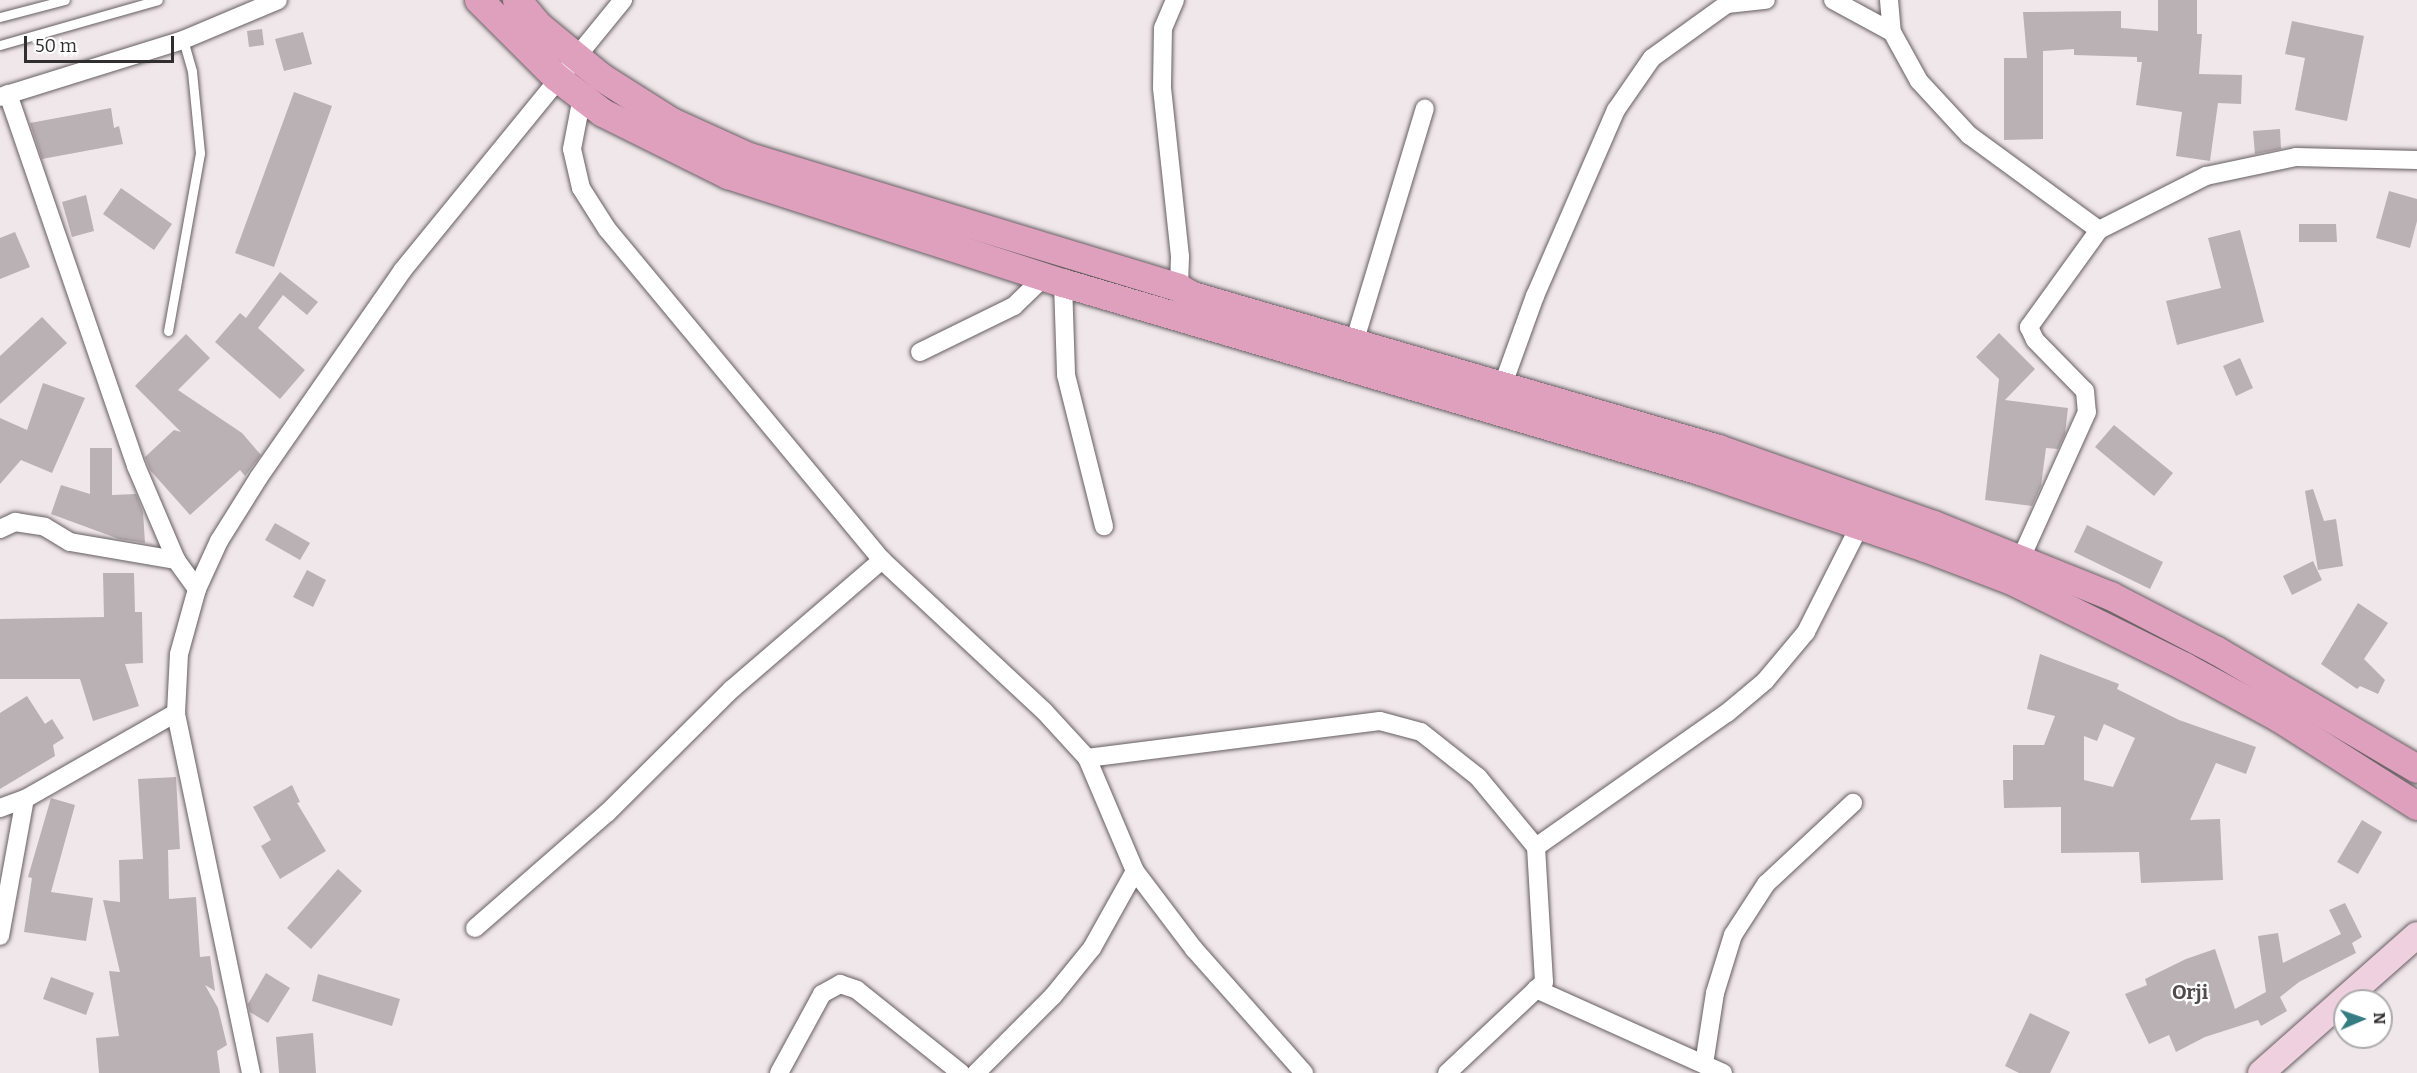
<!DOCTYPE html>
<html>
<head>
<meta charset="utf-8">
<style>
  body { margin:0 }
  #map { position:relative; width:2417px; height:1073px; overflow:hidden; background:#f0e7ea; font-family:Bitter,serif }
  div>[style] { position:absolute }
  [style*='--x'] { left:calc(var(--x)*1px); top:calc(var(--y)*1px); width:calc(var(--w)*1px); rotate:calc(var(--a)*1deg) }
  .building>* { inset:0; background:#bab1b4 }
  .roads { filter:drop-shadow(0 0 2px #665e61) drop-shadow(0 0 2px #665e61) }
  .service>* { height:9px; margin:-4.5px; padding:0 4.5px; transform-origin:4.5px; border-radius:4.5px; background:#fff }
  .minor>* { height:18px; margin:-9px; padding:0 9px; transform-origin:9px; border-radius:9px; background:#fff }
  .secondary>* { height:26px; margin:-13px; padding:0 13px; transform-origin:13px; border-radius:13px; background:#efd0de }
  .primary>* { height:28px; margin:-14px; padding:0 14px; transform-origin:14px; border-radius:14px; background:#dfa0bd }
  span { translate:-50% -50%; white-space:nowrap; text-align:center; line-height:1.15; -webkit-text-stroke:4.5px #fff; paint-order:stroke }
  .quarter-label { font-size:20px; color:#514a4c; font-weight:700 }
  .north { position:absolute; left:2333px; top:989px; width:60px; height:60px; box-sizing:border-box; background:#fff; border:2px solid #adabac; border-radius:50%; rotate:88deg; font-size:16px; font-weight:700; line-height:24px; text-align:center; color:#312e2f }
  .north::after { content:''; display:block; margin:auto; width:21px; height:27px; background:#357d83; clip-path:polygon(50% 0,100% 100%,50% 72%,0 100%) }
  .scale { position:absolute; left:24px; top:36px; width:150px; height:27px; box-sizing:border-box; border:3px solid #312e2f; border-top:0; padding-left:8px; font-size:18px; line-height:21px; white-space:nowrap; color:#312e2f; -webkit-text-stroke:4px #fff; paint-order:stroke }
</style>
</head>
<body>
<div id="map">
  <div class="building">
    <div style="clip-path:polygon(2158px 0,2197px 0,2197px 34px,2202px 34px,2199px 74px,2242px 75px,2241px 104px,2218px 103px,2210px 161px,2176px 156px,2182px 112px,2136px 105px,2142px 62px,2137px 62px,2137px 57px,2074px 55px,2074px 49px,2043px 51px,2043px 139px,2004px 140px,2004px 58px,2027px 58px,2023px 12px,2121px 11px,2121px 28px,2158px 31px)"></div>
    <div style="clip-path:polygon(2292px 21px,2364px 36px,2347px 121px,2295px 110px,2305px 58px,2285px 54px)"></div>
    <div style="clip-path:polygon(262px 29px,264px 45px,249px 47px,247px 31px)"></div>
    <div style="clip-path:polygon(303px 32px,312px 64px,284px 71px,275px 39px)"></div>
    <div style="clip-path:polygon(294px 92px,332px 106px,274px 267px,235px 253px)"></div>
    <div style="clip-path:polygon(111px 108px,114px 128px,119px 126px,123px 144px,42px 159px,30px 123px)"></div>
    <div style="clip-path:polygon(2280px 129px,2281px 149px,2255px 154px,2253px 131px)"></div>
    <div style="clip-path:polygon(121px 188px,172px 224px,154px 250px,103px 214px)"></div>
    <div style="clip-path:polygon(2389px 191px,2417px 199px,2417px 221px,2410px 248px,2376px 238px)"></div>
    <div style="clip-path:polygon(86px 195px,94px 231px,72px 237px,62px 202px)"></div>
    <div style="clip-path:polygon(2299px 224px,2336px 224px,2337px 242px,2299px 242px)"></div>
    <div style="clip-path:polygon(2240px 230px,2264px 322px,2177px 345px,2166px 301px,2221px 288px,2208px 238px)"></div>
    <div style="clip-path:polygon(15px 232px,30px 267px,0 279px,0 238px)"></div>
    <div style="clip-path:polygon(280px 272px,318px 302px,307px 315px,283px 295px,258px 328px,305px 370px,280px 399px,215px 342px,240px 313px,246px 318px)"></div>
    <div style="clip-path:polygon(42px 317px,67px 343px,0 404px,0 356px)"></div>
    <div style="clip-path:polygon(1999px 333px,2035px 369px,2005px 400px,2068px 408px,2065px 434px,2058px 449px,2046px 448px,2041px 486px,2032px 506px,1985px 500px,1999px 379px,1976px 357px)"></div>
    <div style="clip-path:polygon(186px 334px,210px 358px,178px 390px,242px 433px,261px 455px,245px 476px,240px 470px,190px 515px,150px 470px,145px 457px,174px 430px,181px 432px,135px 386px)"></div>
    <div style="clip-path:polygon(2240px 358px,2253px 388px,2236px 396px,2223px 366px)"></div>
    <div style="clip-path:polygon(43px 383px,85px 398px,52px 473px,21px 460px,0 484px,0 418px,27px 430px)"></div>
    <div style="clip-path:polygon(2114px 425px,2173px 473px,2154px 496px,2095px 447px)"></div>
    <div style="clip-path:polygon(90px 448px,112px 448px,112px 495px,136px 494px,143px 512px,145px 543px,119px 539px,51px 514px,61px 485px,90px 494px)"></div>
    <div style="clip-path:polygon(2313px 489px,2324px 521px,2336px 519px,2343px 566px,2318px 570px,2305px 491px)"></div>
    <div style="clip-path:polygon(275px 523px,310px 543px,300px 560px,265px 540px)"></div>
    <div style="clip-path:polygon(2087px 525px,2163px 562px,2150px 589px,2074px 552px)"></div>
    <div style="clip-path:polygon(2313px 561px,2322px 580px,2292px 595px,2283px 576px)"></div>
    <div style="clip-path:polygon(307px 570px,326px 580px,313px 607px,293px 597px)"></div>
    <div style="clip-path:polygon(103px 573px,134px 573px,135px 612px,142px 612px,143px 663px,125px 664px,139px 706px,93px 721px,80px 679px,0 679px,0 619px,104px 617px)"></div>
    <div style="clip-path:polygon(2358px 603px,2388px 623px,2364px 659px,2385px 680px,2378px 694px,2360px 686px,2357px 689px,2321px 664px)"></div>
    <div style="clip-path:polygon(evenodd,2040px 654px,2119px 684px,2117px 689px,2179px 720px,2256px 747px,2246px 774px,2216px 763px,2190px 820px,2220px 819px,2223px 880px,2141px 883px,2139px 852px,2061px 853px,2061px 807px,2004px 808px,2003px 780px,2013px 780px,2013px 745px,2044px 745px,2055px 716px,2027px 709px,2040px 654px,2104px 724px,2135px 738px,2113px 787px,2084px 780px,2084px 736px,2097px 741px,2104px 724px)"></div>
    <div style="clip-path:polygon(27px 696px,45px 724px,52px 719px,64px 738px,53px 745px,55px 756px,0 789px,0 713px)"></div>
    <div style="clip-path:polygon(176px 777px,180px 849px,168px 850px,169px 899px,196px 897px,200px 957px,210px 956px,215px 991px,205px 985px,218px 1008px,227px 1045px,217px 1051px,220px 1073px,99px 1073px,96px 1038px,119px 1036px,109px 971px,120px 972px,103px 900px,120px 902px,119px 860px,143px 859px,138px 779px)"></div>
    <div style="clip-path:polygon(292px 785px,300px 802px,297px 803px,326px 851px,280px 879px,261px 846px,271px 840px,253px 807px)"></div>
    <div style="clip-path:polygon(51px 798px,75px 805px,51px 892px,93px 898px,86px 941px,24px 932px,32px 878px,28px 877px)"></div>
    <div style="clip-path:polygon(2362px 820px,2382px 832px,2358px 874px,2337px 862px)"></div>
    <div style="clip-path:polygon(338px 869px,362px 891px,311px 949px,287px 928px)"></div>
    <div style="clip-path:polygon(2345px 903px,2362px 937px,2352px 943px,2356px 953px,2299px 982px,2280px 997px,2287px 1011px,2261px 1026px,2258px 1020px,2205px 1037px,2176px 1052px,2169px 1035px,2149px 1044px,2125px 994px,2147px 985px,2145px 979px,2186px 959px,2215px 949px,2235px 1009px,2266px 992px,2258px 936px,2278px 933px,2283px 963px,2341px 934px,2329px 910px)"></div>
    <div style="clip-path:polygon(266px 973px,290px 988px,268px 1023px,250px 1012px,248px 1004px)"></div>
    <div style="clip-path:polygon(318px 974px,400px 999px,392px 1026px,312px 1001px)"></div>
    <div style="clip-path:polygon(51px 977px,94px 993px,86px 1015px,43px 999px)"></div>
    <div style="clip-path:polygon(2030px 1013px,2070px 1032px,2050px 1073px,2019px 1073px,2005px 1066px)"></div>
    <div style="clip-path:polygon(313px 1033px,316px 1073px,279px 1073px,276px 1037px)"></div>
  </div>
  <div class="roads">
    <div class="service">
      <div style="--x:0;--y:17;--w:67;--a:-14.7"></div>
      <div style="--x:0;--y:45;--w:164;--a:-15.9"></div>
      <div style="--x:168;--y:331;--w:181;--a:-79.8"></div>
      <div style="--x:200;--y:153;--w:82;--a:-95.6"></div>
      <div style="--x:192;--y:71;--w:32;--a:-106"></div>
    </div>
    <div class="minor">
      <div style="--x:1175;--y:0;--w:30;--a:113"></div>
      <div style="--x:1163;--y:28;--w:60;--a:91"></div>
      <div style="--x:1162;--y:88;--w:170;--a:83.9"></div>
      <div style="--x:1180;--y:257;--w:31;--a:92"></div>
      <div style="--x:1833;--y:0;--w:67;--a:28.5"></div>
      <div style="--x:1889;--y:0;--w:32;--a:85"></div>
      <div style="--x:1892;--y:32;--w:56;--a:61.1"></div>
      <div style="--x:1919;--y:81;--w:74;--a:47.2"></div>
      <div style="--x:1969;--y:135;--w:161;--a:36.2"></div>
      <div style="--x:2099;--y:230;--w:120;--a:125.8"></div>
      <div style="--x:2029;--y:327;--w:14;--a:65"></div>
      <div style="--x:2035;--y:340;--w:71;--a:45.6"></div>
      <div style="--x:2085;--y:391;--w:21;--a:85"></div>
      <div style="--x:2087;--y:412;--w:160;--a:114.3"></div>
      <div style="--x:8;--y:94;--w:393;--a:71"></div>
      <div style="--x:136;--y:466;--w:102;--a:66.9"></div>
      <div style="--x:176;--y:560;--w:36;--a:54"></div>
      <div style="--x:0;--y:97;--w:192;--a:-17.3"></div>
      <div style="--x:183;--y:40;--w:103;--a:-22.8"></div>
      <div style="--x:582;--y:97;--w:53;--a:100.9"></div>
      <div style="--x:572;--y:149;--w:40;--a:77"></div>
      <div style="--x:581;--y:188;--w:49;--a:57.6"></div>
      <div style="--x:607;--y:229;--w:430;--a:50.3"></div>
      <div style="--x:882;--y:560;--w:221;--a:43"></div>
      <div style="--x:1044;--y:711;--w:64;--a:47.5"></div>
      <div style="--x:1087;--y:758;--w:123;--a:67"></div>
      <div style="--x:1135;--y:871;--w:98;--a:52.9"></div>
      <div style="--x:1194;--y:949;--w:166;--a:48.4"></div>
      <div style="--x:2099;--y:230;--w:120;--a:-26.8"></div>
      <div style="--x:2206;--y:176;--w:92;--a:-11.9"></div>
      <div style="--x:2296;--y:157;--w:121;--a:1.4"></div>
      <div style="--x:1063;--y:283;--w:92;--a:88.1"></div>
      <div style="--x:1066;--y:375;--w:156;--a:75.9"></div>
      <div style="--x:1354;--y:343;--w:245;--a:-73.2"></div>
      <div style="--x:920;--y:352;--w:105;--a:-26.1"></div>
      <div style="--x:1014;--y:306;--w:42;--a:-44"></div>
      <div style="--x:1502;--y:387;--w:97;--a:-70.1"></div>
      <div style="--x:1535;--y:296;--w:203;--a:-66.5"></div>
      <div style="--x:1616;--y:110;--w:63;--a:-55.3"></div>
      <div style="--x:1652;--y:58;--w:92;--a:-35.8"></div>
      <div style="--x:1727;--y:4;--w:39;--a:-6"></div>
      <div style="--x:0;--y:529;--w:17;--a:-25"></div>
      <div style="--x:15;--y:522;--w:30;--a:9"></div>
      <div style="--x:45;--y:527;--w:29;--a:31"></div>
      <div style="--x:70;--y:542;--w:108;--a:9.6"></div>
      <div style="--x:1087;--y:758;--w:295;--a:-7.2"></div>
      <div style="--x:1380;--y:721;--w:42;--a:15"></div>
      <div style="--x:1421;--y:732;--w:73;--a:38.3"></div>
      <div style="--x:1478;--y:777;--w:91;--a:50.4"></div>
      <div style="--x:1536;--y:847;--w:135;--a:86.6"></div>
      <div style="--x:1544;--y:982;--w:133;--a:136.8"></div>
      <div style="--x:0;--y:808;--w:27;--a:-20"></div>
      <div style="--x:25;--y:799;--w:174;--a:-29.7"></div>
      <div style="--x:1536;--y:847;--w:233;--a:-35.1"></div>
      <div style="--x:1727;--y:713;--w:50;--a:-40.1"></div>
      <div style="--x:1765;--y:681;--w:64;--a:-50.1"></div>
      <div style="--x:1806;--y:632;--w:120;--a:-63.2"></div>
      <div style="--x:475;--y:928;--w:175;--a:-41.1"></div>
      <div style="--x:607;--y:813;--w:176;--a:-44.8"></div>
      <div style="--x:732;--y:689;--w:198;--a:-40.7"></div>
      <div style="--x:0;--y:936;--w:139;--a:-79.7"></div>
      <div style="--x:1536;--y:989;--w:205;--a:24.2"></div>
      <div style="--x:1704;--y:1064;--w:72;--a:-81.2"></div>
      <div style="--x:1715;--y:993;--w:61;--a:-72.8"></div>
      <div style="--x:1733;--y:935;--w:61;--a:-57.1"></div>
      <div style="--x:1766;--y:884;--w:119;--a:-43"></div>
      <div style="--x:251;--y:1073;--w:368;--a:-101.8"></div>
      <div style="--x:176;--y:713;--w:59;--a:-87.1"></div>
      <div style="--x:179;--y:654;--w:67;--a:-74.5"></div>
      <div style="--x:197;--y:589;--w:53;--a:-65.4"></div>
      <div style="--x:219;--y:541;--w:75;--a:-58"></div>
      <div style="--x:259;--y:477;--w:251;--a:-55.2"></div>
      <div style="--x:402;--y:271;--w:350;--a:-50.8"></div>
      <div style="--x:779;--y:1073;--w:90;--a:-61.4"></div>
      <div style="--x:822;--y:994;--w:21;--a:-29"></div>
      <div style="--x:840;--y:984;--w:18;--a:19"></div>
      <div style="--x:857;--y:990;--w:133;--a:38.6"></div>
      <div style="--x:976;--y:1073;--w:109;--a:-45"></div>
      <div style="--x:1053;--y:996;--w:62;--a:-50.9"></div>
      <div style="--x:1092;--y:948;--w:88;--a:-60.8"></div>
    </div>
    <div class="secondary">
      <div style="--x:2261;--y:1073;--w:208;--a:-41.5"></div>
    </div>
    <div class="primary">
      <div style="--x:479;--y:0;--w:109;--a:45"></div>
      <div style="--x:556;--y:77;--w:59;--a:37.5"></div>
      <div style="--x:603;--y:113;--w:140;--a:26.4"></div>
      <div style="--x:728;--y:175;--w:352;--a:17.9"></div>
      <div style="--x:1063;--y:283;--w:664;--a:16.44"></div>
      <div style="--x:1700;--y:471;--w:238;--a:18.9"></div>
      <div style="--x:1925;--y:548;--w:93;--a:20.8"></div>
      <div style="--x:2012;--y:581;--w:193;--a:26.4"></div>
      <div style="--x:2185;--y:667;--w:107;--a:28.5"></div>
      <div style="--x:2279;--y:718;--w:164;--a:32.5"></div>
      <div style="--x:517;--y:0;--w:34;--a:50"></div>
      <div style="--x:539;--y:26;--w:80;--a:39.4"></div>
      <div style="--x:601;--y:77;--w:84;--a:32.4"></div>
      <div style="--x:672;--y:122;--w:85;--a:24.4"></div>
      <div style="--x:749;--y:157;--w:450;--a:16.9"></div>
      <div style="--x:1179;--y:288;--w:16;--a:30"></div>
      <div style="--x:1193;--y:296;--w:548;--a:16.22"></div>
      <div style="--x:1719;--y:449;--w:228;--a:19.5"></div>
      <div style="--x:1934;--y:525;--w:191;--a:21.9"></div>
      <div style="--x:2111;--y:596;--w:119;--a:27.4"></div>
      <div style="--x:2217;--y:651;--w:232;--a:30.5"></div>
    </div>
  </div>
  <div class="quarter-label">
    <span style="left:2190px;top:992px">Orji</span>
  </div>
  <div class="north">N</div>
  <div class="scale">50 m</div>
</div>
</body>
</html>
